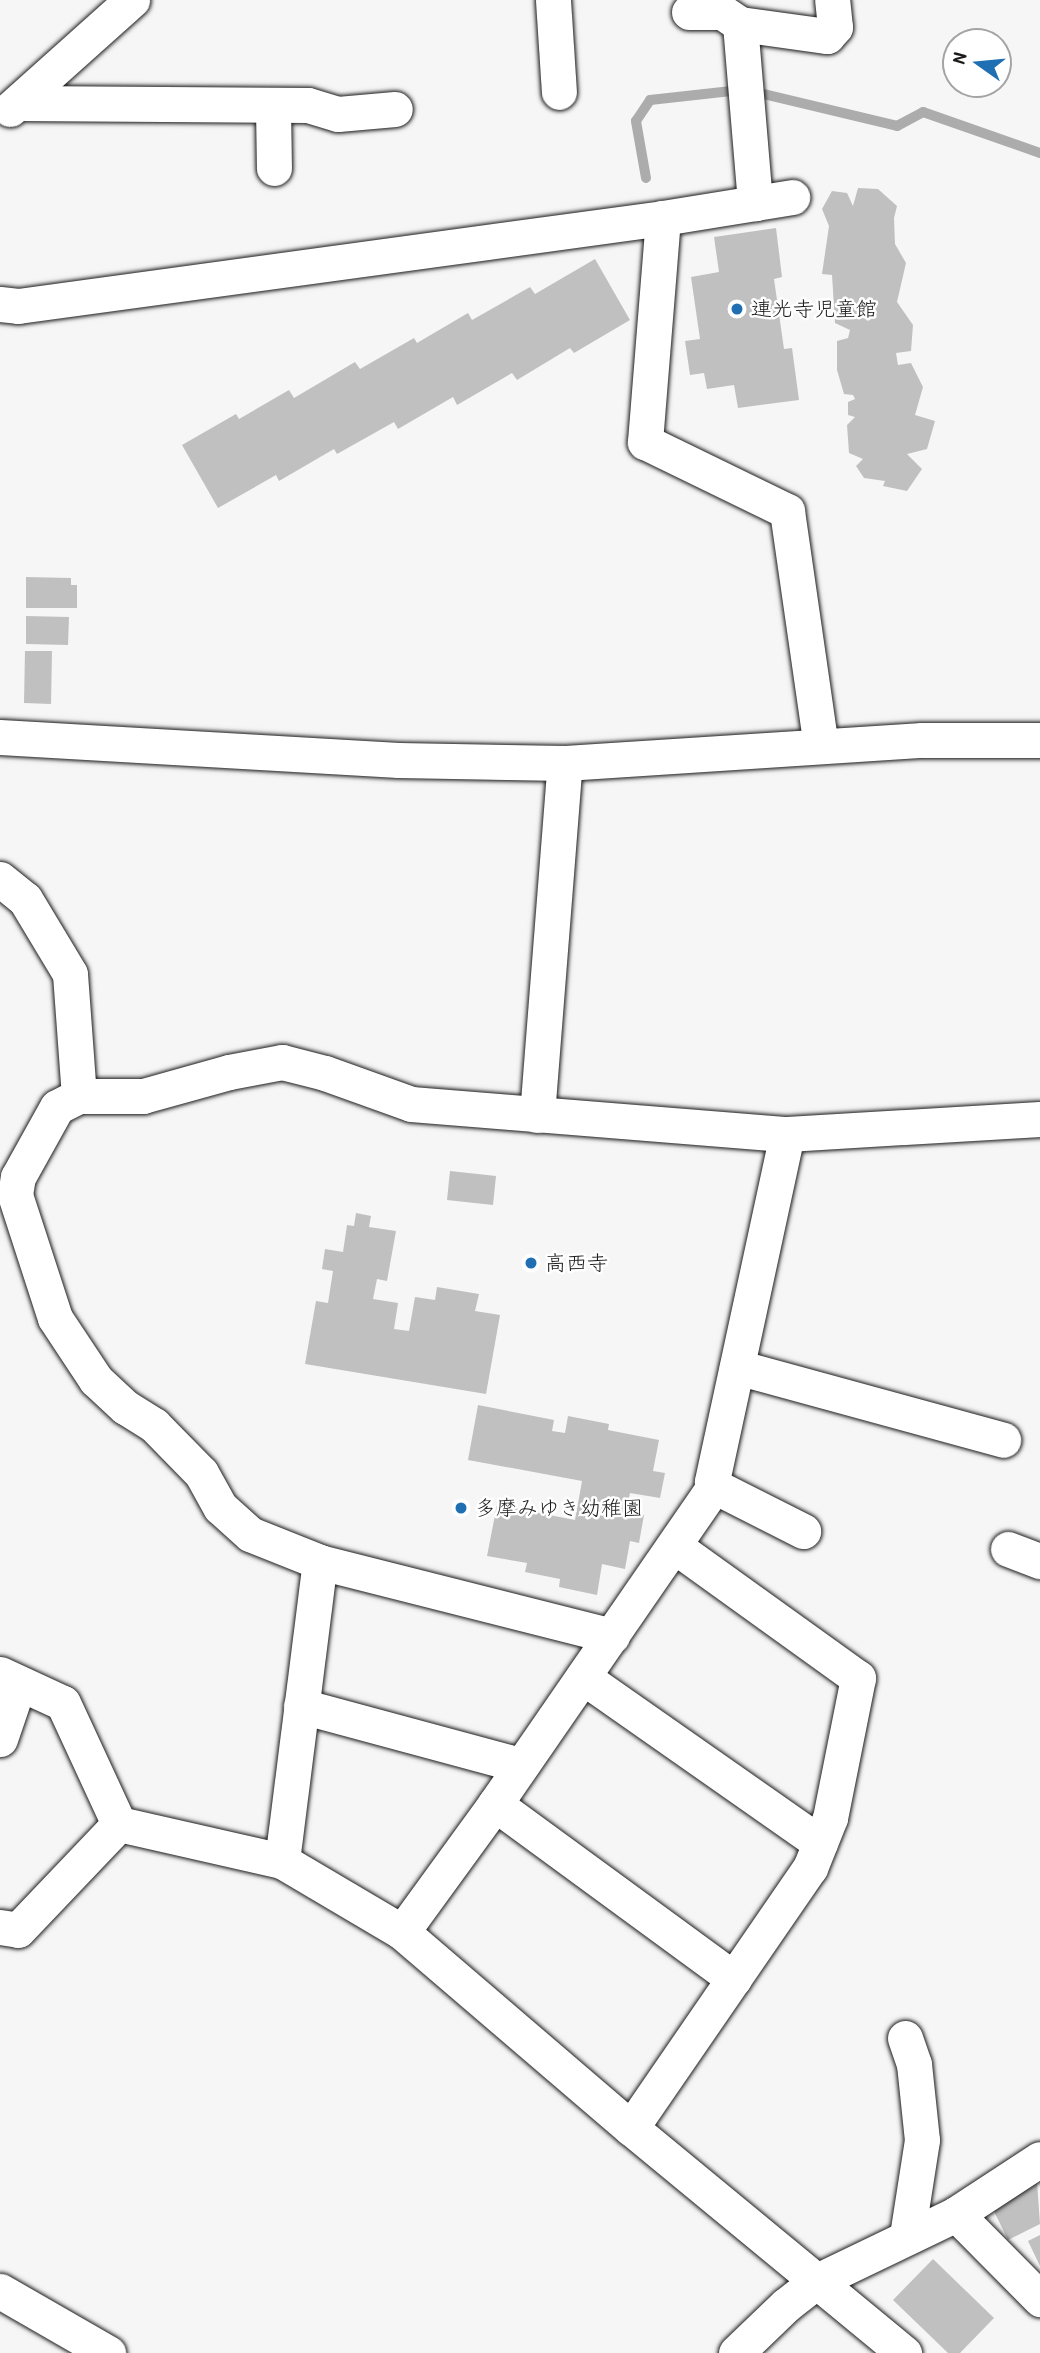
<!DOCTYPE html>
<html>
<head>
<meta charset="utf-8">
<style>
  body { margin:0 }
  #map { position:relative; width:1040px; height:2353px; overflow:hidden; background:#f6f6f6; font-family:"Patrick Hand","Klee One",sans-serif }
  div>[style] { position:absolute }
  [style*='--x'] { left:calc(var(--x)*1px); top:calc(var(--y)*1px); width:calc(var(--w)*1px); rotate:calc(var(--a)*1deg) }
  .stream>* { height:10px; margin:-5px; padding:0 5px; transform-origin:5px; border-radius:5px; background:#acacac }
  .building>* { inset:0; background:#c0c0c0 }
  .roads { filter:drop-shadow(0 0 2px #1c1c1c) drop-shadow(0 0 2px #1c1c1c) }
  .minor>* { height:35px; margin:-17.5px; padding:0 17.5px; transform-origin:17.5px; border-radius:17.5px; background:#fff }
  .dots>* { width:19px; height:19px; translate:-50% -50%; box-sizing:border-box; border:4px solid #fff; border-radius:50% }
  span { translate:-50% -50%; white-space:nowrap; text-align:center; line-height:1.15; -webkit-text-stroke:5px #fff; paint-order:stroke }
  .poi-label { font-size:21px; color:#1c1c1c }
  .left { translate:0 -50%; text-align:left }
  .north { position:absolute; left:942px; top:28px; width:70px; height:70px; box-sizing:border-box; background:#fff; border:2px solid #a4a4a4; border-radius:50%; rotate:285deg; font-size:19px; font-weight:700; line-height:28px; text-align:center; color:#1c1c1c }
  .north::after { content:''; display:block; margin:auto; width:24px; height:32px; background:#1f6fb2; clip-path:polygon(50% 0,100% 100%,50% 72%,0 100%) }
</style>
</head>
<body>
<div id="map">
  <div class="stream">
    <div style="--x:646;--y:178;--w:58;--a:-100"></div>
    <div style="--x:636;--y:121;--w:25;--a:-56"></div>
    <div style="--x:650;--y:100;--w:82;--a:-6.3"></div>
    <div style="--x:732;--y:91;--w:27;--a:4"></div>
    <div style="--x:759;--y:93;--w:142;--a:13.4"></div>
    <div style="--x:897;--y:126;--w:30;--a:-28"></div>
    <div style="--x:923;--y:112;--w:124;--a:19.3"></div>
  </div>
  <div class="building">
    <div style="clip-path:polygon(858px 188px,878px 189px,897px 206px,894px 218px,895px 244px,906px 263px,897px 302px,913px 325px,911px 351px,896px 353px,898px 365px,911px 363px,923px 387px,915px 415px,935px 421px,927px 449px,907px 454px,922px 469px,907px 491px,883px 486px,885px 481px,864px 478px,856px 466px,863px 459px,849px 453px,847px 425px,855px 417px,848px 415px,848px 402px,855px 399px,853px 395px,844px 394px,837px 370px,837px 341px,848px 338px,850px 330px,835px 323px,832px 275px,822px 274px,829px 226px,822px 209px,832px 191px,847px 193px,853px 206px)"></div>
    <div style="clip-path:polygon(776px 228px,782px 277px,774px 279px,784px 349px,792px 348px,799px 400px,738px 408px,734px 385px,707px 389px,704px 373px,690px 375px,685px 341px,700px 339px,691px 277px,719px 272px,714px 237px)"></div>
    <div style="clip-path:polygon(595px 259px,630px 320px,574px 353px,570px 348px,517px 380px,512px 373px,457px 405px,453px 397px,398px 429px,394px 422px,337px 454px,334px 449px,279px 481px,276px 475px,218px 508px,182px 445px,236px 414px,239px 419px,289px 390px,294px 398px,355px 362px,360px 369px,414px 338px,417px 343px,468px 313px,472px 320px,530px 287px,535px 294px)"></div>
    <div style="clip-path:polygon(26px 577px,71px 578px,71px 585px,77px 585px,77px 608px,26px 608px)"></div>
    <div style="clip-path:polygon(26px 616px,69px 617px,68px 645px,26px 644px)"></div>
    <div style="clip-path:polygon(25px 651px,52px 651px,51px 704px,24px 703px)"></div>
    <div style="clip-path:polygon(450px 1171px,496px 1176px,493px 1205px,447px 1200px)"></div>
    <div style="clip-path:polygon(356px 1213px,371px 1216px,369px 1227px,396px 1231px,387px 1281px,377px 1279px,373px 1299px,398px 1303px,394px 1329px,409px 1331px,415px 1297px,435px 1300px,437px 1287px,479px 1294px,475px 1311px,500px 1315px,486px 1394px,305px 1364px,316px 1301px,328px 1303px,333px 1271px,322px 1269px,325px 1249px,343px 1252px,347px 1225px,354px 1226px)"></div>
    <div style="clip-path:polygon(478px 1405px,554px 1420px,552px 1431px,565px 1433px,568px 1416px,609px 1424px,608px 1430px,659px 1440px,653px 1471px,665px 1473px,660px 1498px,630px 1493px,626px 1512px,644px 1515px,639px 1543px,630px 1541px,625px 1569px,602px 1564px,597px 1595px,559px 1587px,560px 1579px,525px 1572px,527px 1563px,487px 1556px,497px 1505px,575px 1520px,582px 1481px,468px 1460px)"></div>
    <div style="clip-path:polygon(1037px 2182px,1040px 2224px,1008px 2240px,991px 2205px)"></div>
    <div style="clip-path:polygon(1040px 2235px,1040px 2266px,1028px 2241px)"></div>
    <div style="clip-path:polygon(933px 2259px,994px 2318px,960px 2353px,948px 2353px,893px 2300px)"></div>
  </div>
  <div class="roads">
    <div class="minor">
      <div style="--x:553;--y:0;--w:92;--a:86.3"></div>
      <div style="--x:689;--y:12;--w:33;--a:0"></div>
      <div style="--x:722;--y:12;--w:22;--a:34"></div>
      <div style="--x:740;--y:24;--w:180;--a:85.2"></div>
      <div style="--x:740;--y:24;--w:88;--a:7.9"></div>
      <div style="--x:827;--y:36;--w:12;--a:-48"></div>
      <div style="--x:835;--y:27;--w:27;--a:-96"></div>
      <div style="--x:20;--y:103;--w:288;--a:0.4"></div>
      <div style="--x:308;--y:105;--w:31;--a:17"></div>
      <div style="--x:338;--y:114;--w:57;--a:-5"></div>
      <div style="--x:273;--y:107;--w:61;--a:89.1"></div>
      <div style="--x:10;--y:109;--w:164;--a:-41.8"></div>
      <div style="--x:663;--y:218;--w:225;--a:94.6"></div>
      <div style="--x:645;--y:442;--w:158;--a:25.9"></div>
      <div style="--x:787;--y:511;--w:237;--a:81.8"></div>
      <div style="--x:0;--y:304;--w:18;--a:6"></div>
      <div style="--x:18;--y:306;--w:651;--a:-7.77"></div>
      <div style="--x:663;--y:218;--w:131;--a:-9.2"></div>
      <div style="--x:0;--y:737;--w:399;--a:3.3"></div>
      <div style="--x:398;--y:760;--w:167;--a:1"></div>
      <div style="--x:565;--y:763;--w:358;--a:-3.7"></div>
      <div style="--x:922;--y:740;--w:118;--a:0"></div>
      <div style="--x:0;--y:879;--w:32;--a:39"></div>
      <div style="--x:25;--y:899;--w:87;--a:59"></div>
      <div style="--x:70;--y:974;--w:122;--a:85.8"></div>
      <div style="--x:537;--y:1115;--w:353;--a:-85.5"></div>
      <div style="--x:787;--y:1134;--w:356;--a:102.2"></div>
      <div style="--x:712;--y:1482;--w:4;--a:63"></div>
      <div style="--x:714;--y:1486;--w:100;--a:26.8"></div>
      <div style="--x:737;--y:1367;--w:276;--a:15.3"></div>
      <div style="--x:1008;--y:1549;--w:34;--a:21"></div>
      <div style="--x:612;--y:1636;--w:301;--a:-165.8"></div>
      <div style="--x:320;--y:1562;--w:75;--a:-158.2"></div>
      <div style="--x:250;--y:1534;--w:40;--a:-138"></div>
      <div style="--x:220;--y:1507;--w:39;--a:-119"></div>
      <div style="--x:201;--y:1473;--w:67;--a:-134.4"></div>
      <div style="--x:154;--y:1425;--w:34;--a:-148"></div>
      <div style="--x:125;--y:1407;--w:40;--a:-137"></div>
      <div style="--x:96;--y:1380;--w:74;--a:-123.5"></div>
      <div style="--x:55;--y:1318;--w:129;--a:-108"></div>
      <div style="--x:15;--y:1195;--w:18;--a:-81"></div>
      <div style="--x:18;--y:1177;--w:80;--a:-60.9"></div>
      <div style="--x:57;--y:1107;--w:25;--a:-27"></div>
      <div style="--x:79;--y:1096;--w:64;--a:0"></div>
      <div style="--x:143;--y:1096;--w:89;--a:-15.6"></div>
      <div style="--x:229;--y:1072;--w:54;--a:-10.7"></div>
      <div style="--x:282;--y:1062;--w:44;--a:14.3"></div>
      <div style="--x:325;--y:1073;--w:91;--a:19.8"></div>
      <div style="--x:411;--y:1104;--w:377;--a:4.6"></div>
      <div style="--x:787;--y:1134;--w:253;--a:-3.4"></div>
      <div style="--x:0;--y:1674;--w:69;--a:24.7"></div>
      <div style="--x:63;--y:1703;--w:133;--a:65.2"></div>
      <div style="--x:119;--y:1824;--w:167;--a:12.8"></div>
      <div style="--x:282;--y:1861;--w:139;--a:30.6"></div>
      <div style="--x:402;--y:1932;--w:301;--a:40.6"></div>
      <div style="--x:631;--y:2128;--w:354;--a:39.5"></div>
      <div style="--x:583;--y:1677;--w:289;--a:35"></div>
      <div style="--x:301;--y:1706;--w:227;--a:15.1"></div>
      <div style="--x:0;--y:1739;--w:59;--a:-71.3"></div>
      <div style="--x:495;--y:1804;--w:296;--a:36.2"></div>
      <div style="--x:282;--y:1861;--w:301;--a:-82.8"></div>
      <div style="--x:0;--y:1927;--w:18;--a:9"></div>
      <div style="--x:18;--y:1930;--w:146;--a:-46.4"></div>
      <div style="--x:402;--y:1932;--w:158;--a:-54"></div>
      <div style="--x:495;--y:1804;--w:386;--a:-55.4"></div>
      <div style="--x:905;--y:2038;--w:28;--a:71"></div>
      <div style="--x:914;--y:2064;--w:76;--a:84"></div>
      <div style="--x:922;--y:2140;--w:97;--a:98.9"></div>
      <div style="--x:631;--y:2128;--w:316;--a:-55.5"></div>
      <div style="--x:810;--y:1868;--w:54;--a:-68.2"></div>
      <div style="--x:830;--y:1818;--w:143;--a:-78.7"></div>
      <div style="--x:858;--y:1678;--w:226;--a:-144.3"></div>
      <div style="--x:956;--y:2214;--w:120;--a:45.3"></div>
      <div style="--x:0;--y:2291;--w:125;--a:29.9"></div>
      <div style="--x:736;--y:2353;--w:69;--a:-43.8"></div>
      <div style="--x:786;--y:2305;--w:39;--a:-38"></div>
      <div style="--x:817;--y:2281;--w:154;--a:-25.7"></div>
      <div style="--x:956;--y:2214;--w:100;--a:-33.2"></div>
    </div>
  </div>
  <div class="dots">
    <div style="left:737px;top:309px;background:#1f6fb2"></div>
    <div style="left:531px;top:1263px;background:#1f6fb2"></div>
    <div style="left:461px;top:1508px;background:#1f6fb2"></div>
  </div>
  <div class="poi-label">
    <span class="left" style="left:751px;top:309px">連光寺児童館</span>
    <span class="left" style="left:545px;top:1263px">高西寺</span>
    <span class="left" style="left:475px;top:1508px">多摩みゆき幼稚園</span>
  </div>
  <div class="north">N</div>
</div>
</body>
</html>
